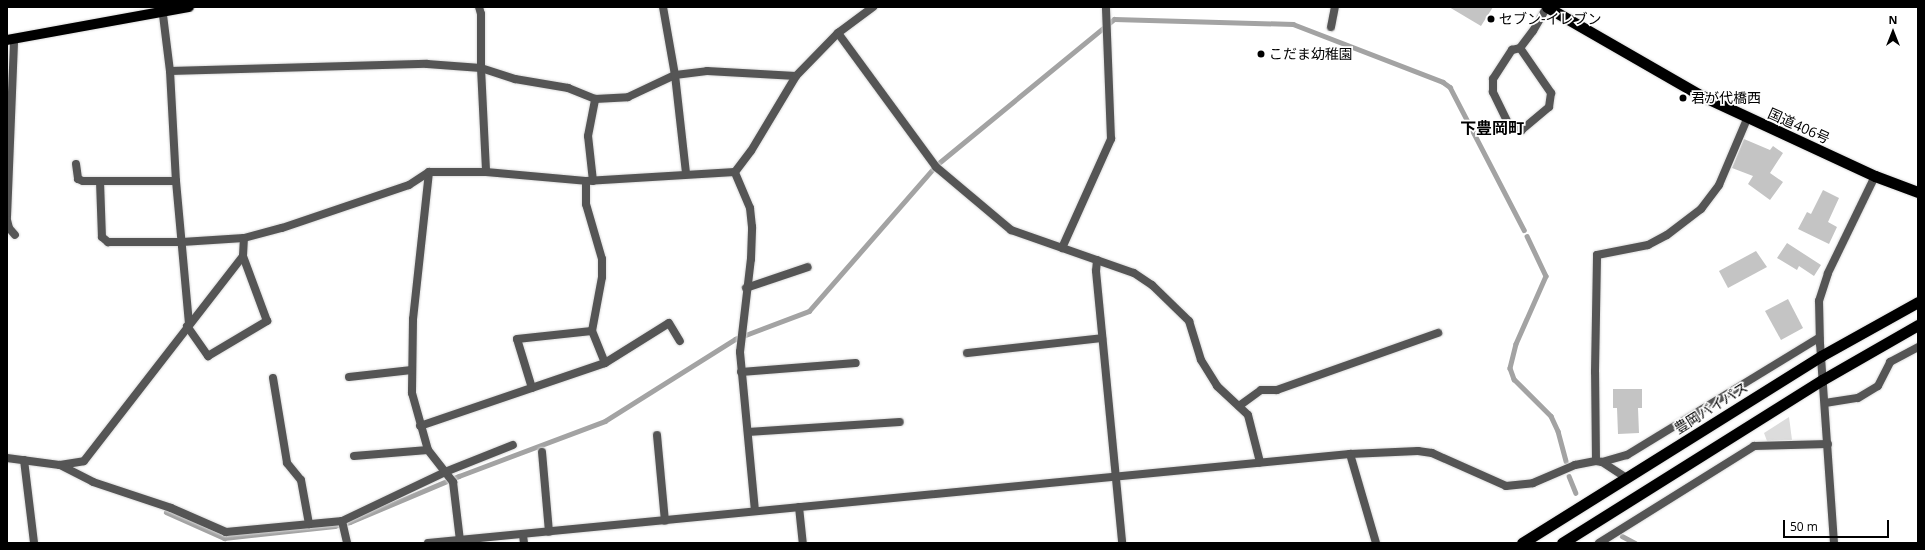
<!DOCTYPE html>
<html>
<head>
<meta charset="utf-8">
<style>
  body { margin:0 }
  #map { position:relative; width:1925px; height:550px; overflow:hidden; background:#fff; font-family:"Open Sans","Noto Sans JP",sans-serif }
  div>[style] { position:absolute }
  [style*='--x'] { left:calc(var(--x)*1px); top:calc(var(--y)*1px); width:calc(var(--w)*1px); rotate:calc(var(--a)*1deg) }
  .green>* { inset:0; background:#dcdcdc }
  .stream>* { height:4.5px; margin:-2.25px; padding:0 2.25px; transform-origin:2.25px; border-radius:2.25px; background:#a3a3a3 }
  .building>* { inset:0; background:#c4c4c4 }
  .roads { filter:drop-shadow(0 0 1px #dbdbdb) drop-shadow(0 0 1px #dbdbdb) }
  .minor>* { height:8px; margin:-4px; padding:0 4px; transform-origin:4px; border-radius:4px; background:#555 }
  .primary>* { height:10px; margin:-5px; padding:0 5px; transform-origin:5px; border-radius:5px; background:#000 }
  .trunk>* { height:11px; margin:-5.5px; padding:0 5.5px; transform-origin:5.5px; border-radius:5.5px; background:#000 }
  .dots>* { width:11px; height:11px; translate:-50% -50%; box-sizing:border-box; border:2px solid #fff; border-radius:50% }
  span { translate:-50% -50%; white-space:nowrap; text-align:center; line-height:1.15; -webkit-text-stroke:3.5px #fff; paint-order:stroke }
  .poi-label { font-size:14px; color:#000 }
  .left { translate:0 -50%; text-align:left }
  .street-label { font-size:14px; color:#000 }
  .quarter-label { font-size:16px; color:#000; font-weight:700 }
  .frame { position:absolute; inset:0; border:8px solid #000; pointer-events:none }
  .north { position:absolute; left:1873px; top:12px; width:40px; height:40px; -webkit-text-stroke:3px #fff; paint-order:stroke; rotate:0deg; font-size:11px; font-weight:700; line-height:16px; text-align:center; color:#000 }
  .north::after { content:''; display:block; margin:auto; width:14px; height:18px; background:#000; clip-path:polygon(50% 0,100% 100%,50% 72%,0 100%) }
  .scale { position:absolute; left:1783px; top:520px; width:106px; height:18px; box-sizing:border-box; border:2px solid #000; border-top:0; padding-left:5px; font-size:12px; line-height:14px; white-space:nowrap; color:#000; -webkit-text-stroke:3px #fff; paint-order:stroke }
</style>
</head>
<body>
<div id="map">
  <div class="green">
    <div style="clip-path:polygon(1789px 417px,1792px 440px,1767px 441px,1764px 433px)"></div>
  </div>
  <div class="stream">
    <div style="--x:940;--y:162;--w:225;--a:-39.4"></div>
    <div style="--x:1114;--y:19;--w:179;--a:1.6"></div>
    <div style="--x:1293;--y:24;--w:161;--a:21.1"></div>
    <div style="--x:1443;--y:82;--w:9;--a:36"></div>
    <div style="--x:1450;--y:87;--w:161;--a:62.6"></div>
    <div style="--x:1527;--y:236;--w:44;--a:64.6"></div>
    <div style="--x:1546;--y:276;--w:74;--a:113.8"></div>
    <div style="--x:1516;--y:344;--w:25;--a:104"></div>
    <div style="--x:1510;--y:368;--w:12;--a:70"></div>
    <div style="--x:1514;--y:379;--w:52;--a:45"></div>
    <div style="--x:1551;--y:416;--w:17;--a:65"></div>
    <div style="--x:1558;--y:431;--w:31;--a:75"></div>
    <div style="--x:1569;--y:476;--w:18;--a:68"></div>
    <div style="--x:166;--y:512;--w:64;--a:24.1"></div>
    <div style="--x:224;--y:538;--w:111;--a:-6.2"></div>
    <div style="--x:334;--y:526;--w:16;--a:-14"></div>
    <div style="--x:350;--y:522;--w:118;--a:-22.9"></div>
    <div style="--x:459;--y:476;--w:156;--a:-20.6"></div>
    <div style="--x:605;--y:421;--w:154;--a:-32.2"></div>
    <div style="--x:735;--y:339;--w:79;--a:-20.7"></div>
    <div style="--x:809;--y:311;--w:186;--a:-48.9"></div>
    <div style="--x:1622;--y:536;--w:15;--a:28"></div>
  </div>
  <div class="building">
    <div style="clip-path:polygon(1449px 7px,1493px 7px,1481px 26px)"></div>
    <div style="clip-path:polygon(1744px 139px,1770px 150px,1773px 146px,1783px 153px,1770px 173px,1783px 182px,1770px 200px,1748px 184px,1753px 176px,1732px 168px)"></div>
    <div style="clip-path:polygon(1823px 190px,1839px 198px,1828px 222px,1837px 227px,1829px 244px,1798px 229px,1807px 212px,1811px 214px)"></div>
    <div style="clip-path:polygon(1787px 243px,1821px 265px,1814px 276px,1799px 266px,1797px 270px,1777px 258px)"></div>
    <div style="clip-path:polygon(1756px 251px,1767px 267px,1728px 288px,1719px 271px)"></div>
    <div style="clip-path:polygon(1788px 299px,1803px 328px,1781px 340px,1765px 311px)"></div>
    <div style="clip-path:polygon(1613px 389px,1642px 389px,1642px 408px,1638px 408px,1639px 433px,1618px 434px,1617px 408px,1613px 408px)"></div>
  </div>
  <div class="roads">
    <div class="minor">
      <div style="--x:162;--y:7;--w:64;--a:82.9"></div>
      <div style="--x:170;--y:71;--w:110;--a:86.9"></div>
      <div style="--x:176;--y:181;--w:144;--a:84.8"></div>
      <div style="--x:479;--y:7;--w:7;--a:74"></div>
      <div style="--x:481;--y:14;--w:54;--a:90"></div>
      <div style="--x:481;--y:68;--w:104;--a:87.2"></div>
      <div style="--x:663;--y:7;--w:69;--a:80"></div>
      <div style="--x:675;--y:75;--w:99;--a:83.6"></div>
      <div style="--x:1331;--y:27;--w:20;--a:-79"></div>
      <div style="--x:838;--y:33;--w:166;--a:53.8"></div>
      <div style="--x:936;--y:167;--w:98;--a:40"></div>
      <div style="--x:1011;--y:230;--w:130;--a:19.3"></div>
      <div style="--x:1134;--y:273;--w:22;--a:34"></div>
      <div style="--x:1152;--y:285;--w:52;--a:44.2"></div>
      <div style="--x:1189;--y:321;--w:41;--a:72.9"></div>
      <div style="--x:1201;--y:360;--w:31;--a:58"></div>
      <div style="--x:1217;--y:386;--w:42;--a:43.1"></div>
      <div style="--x:1248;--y:415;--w:49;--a:75.7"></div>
      <div style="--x:1520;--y:48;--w:55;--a:55.4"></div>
      <div style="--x:1551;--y:93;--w:14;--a:98"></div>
      <div style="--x:1549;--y:107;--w:35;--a:140"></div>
      <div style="--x:1522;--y:130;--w:14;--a:-159"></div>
      <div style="--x:1509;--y:125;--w:37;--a:-116"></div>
      <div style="--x:1493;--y:92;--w:13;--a:-90"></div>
      <div style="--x:1493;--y:79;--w:35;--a:-57"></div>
      <div style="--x:1512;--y:50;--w:8;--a:-14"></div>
      <div style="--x:1520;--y:48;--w:21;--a:-53"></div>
      <div style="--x:1533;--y:31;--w:28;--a:-60"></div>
      <div style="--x:170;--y:71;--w:257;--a:-1.6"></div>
      <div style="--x:427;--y:64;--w:54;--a:4.2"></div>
      <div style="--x:481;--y:68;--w:36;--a:18"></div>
      <div style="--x:515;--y:79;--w:54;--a:9.6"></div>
      <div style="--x:568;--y:88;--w:29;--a:22"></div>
      <div style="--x:595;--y:99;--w:33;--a:-3"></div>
      <div style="--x:628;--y:97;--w:52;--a:-25.1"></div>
      <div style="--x:675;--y:75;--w:32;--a:-7"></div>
      <div style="--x:707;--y:71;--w:89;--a:3.2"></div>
      <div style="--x:76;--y:164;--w:15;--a:82"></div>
      <div style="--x:78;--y:179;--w:5;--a:22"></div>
      <div style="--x:83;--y:181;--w:93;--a:0"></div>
      <div style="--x:429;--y:172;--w:148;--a:96.2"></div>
      <div style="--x:413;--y:319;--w:74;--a:90.8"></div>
      <div style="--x:412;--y:393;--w:59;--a:74.3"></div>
      <div style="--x:428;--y:450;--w:41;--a:52"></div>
      <div style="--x:453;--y:482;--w:59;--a:83.2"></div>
      <div style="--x:100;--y:181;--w:56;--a:88"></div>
      <div style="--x:102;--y:237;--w:8;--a:40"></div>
      <div style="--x:108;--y:242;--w:74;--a:0"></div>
      <div style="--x:182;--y:242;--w:62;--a:-3.7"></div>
      <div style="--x:244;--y:238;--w:39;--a:-15"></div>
      <div style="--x:282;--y:228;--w:134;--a:-18.7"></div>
      <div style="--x:409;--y:185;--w:24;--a:-33"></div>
      <div style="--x:429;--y:172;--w:57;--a:0"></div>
      <div style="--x:486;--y:172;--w:100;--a:5.1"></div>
      <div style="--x:586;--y:181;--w:149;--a:-3.5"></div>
      <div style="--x:593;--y:181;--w:45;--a:-96.3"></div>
      <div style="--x:588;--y:136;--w:38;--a:-79"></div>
      <div style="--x:7;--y:217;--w:178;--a:-87.7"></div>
      <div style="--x:7;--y:220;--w:8;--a:76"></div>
      <div style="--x:9;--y:228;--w:9;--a:49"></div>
      <div style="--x:1062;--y:248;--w:120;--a:-65.8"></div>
      <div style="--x:1111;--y:139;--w:132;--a:-92.2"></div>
      <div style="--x:1097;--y:260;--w:11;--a:95"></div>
      <div style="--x:1096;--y:271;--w:273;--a:84.5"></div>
      <div style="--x:746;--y:288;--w:65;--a:-18.7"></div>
      <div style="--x:187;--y:326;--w:37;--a:55"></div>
      <div style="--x:208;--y:356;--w:69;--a:-30.7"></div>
      <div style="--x:267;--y:321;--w:69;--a:-110.3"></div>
      <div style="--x:967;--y:353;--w:136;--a:-6.3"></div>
      <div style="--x:605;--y:363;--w:75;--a:-32"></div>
      <div style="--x:669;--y:323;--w:21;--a:59"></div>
      <div style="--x:741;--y:372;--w:115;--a:-4.5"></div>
      <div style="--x:349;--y:377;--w:63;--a:-6.3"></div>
      <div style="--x:273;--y:378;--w:86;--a:80.6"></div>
      <div style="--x:287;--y:463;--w:22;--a:51"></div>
      <div style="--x:301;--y:480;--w:45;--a:79.7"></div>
      <div style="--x:532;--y:388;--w:51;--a:-107"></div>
      <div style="--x:517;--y:339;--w:75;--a:-6.1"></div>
      <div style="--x:1825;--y:403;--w:33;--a:-9"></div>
      <div style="--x:1858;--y:398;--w:23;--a:-31"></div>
      <div style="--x:1878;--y:386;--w:27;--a:-63"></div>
      <div style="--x:1890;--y:362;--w:32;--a:-28"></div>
      <div style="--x:1239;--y:406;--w:27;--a:-36"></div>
      <div style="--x:1261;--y:390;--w:16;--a:0"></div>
      <div style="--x:1277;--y:390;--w:171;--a:-19.5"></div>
      <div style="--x:420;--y:426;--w:195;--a:-18.8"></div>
      <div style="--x:605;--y:363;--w:35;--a:-112"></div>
      <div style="--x:592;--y:331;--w:55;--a:-79.5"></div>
      <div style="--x:602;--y:277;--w:18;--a:-90"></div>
      <div style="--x:602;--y:259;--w:57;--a:-106.2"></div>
      <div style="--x:586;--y:204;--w:23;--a:-90"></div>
      <div style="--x:748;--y:432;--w:152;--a:-3.8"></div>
      <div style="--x:657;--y:435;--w:86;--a:84.7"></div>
      <div style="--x:542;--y:452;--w:80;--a:85"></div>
      <div style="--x:1350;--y:454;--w:93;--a:73.7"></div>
      <div style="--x:354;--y:456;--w:74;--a:-4.6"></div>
      <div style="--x:7;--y:458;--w:53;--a:7.5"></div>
      <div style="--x:60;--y:465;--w:24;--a:-9"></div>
      <div style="--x:84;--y:461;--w:259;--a:-52.2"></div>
      <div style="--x:243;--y:256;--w:18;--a:-87"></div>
      <div style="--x:24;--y:460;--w:84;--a:83.1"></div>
      <div style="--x:1596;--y:461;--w:89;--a:-90.6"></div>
      <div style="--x:1595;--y:372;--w:117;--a:-89"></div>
      <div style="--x:1597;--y:255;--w:52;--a:-11.1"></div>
      <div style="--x:1648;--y:245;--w:21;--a:-28"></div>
      <div style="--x:1667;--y:235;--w:43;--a:-37.4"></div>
      <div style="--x:1701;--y:209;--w:30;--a:-53"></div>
      <div style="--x:1719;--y:185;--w:72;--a:-67"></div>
      <div style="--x:1602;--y:462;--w:26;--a:-16"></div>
      <div style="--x:1627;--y:455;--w:225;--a:-31.4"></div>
      <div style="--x:60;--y:465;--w:37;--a:27"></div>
      <div style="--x:93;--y:482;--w:82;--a:18.4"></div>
      <div style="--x:171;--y:508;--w:60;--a:23.6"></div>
      <div style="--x:226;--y:532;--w:117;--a:-5.4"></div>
      <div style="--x:342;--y:521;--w:23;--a:77"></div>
      <div style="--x:799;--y:507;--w:36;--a:84"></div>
      <div style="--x:755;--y:511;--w:160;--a:-95.4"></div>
      <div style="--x:740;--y:352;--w:94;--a:-83.3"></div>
      <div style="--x:751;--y:259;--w:32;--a:-88"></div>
      <div style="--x:752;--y:227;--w:19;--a:-96"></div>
      <div style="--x:750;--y:208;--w:39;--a:-113"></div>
      <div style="--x:735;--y:172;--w:26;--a:-53"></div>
      <div style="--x:751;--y:151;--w:87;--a:-59"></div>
      <div style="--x:796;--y:76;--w:60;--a:-45.7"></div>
      <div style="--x:838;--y:33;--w:44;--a:-36.6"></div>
      <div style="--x:342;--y:521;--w:114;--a:-25.4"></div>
      <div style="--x:445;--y:472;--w:73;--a:-21.7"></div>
      <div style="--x:523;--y:535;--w:8;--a:83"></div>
      <div style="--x:428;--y:543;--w:926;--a:-5.51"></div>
      <div style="--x:1350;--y:454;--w:68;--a:-2.5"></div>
      <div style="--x:1418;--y:451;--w:14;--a:8"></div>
      <div style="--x:1432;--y:453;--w:81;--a:24"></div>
      <div style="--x:1506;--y:486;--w:27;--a:-6"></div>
      <div style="--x:1533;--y:483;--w:46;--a:-23.2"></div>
      <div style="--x:1575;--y:465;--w:21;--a:-11"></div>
      <div style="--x:1596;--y:461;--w:6;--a:9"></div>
      <div style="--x:1602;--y:462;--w:30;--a:33"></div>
      <div style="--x:1599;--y:543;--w:183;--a:-32"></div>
      <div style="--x:1754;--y:446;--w:74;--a:-1.5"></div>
      <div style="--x:1834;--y:543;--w:199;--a:-94"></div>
      <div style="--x:1820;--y:344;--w:43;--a:-91.3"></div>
      <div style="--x:1819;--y:301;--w:29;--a:-72"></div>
      <div style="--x:1828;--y:273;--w:108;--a:-64.1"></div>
    </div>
    <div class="primary">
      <div style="--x:7;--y:40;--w:185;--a:-10.3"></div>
    </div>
    <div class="trunk">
      <div style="--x:1547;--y:7;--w:174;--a:29.9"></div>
      <div style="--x:1698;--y:94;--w:195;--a:24.9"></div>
      <div style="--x:1875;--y:176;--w:46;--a:20.4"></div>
      <div style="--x:1522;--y:543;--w:353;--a:-32"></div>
      <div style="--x:1821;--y:356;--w:111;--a:-29.1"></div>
      <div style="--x:1562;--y:543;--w:307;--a:-32.1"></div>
      <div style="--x:1822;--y:380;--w:111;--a:-29.8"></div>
    </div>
  </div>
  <div class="dots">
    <div style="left:1491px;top:19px;background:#000"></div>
    <div style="left:1261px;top:54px;background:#000"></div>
    <div style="left:1683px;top:98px;background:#000"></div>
  </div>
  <div class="poi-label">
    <span class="left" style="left:1499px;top:19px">セブン-イレブン</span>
    <span class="left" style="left:1269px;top:54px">こだま幼稚園</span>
    <span class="left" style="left:1691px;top:98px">君が代橋西</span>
  </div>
  <div class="street-label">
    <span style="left:1799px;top:126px;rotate:24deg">国道406号</span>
    <span style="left:1711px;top:408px;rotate:-32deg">豊岡バイパス</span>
  </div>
  <div class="quarter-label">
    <span style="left:1492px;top:128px">下豊岡町</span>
  </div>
  <div class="frame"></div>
  <div class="north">N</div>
  <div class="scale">50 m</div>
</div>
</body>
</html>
